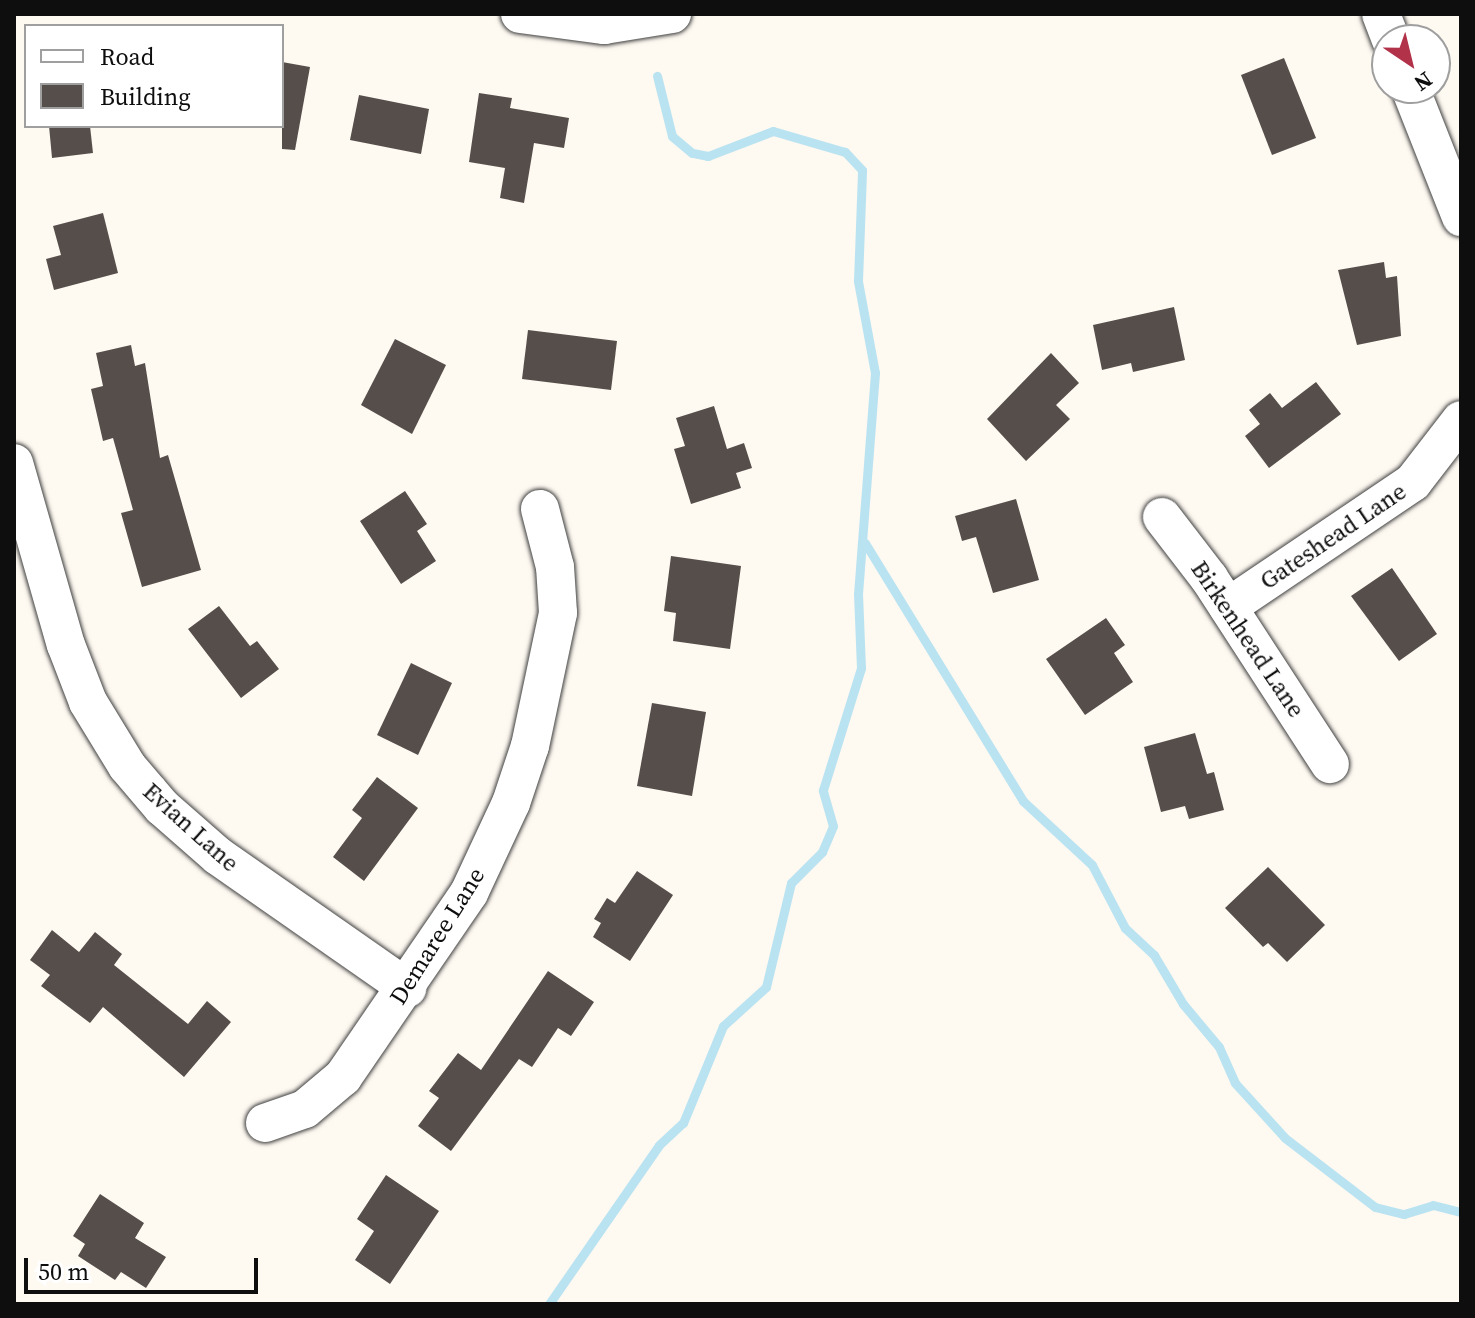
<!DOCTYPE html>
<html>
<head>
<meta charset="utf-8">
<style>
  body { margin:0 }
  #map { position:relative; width:1475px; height:1318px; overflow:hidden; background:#fef9f1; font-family:"Source Serif 4",serif }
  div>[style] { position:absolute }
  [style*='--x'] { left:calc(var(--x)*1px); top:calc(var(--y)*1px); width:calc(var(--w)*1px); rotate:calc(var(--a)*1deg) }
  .stream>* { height:9px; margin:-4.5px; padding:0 4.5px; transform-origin:4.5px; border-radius:4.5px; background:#bae3f1 }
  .building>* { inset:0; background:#564e4b }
  .roads { filter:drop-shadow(0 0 2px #414141) drop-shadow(0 0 2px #414141) }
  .minor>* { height:38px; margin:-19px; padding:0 19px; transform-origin:19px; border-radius:19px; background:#fff }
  span { translate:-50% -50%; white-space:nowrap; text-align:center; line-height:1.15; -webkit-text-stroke:8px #fff; paint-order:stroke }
  .street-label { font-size:24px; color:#0e0e0e }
  .frame { position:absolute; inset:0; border:16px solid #0e0e0e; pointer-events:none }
  .legend { position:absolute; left:24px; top:24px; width:260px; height:104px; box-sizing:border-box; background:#fff; border:2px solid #9f9f9f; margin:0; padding:10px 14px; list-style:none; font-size:24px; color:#0e0e0e }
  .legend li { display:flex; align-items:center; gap:16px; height:40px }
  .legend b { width:40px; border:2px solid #9f9f9f }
  .north { position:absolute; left:1371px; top:24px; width:80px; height:80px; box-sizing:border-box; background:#fff; border:2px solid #9f9f9f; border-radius:50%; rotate:145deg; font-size:22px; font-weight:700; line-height:32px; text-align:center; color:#0e0e0e }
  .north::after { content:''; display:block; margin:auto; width:28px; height:36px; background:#b23249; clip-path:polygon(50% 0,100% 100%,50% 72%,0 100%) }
  .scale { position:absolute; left:24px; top:1258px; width:234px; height:36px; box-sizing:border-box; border:4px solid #0e0e0e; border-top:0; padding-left:10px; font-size:24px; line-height:28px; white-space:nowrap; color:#0e0e0e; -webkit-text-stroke:6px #fff; paint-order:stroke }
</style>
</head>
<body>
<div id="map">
  <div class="stream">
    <div style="--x:865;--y:543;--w:303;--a:58.5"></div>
    <div style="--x:1023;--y:801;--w:94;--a:42.8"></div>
    <div style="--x:1092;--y:865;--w:71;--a:62.4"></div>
    <div style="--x:1125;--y:928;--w:40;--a:43"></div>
    <div style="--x:1154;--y:955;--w:57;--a:59.4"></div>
    <div style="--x:1183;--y:1004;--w:56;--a:50.1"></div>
    <div style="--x:1219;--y:1047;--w:39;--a:66"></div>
    <div style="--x:1235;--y:1083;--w:74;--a:47.7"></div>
    <div style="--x:1285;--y:1138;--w:113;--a:37.5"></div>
    <div style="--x:1375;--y:1207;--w:30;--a:14"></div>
    <div style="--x:1404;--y:1214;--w:30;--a:-17"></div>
    <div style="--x:1433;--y:1205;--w:29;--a:14"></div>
    <div style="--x:549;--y:1304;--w:193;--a:-55.3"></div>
    <div style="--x:659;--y:1145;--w:33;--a:-43"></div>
    <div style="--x:683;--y:1123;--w:105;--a:-67.6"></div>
    <div style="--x:723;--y:1026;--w:58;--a:-42.2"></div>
    <div style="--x:766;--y:987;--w:107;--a:-76.5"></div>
    <div style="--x:791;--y:883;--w:44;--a:-45"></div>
    <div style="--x:822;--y:852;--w:28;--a:-67"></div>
    <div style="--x:833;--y:826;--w:37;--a:-106"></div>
    <div style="--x:823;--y:790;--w:128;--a:-72.7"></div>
    <div style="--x:861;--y:668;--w:74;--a:-92.3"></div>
    <div style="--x:858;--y:594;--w:222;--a:-85.6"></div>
    <div style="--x:875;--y:373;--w:94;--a:-100.5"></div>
    <div style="--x:858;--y:281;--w:111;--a:-87.9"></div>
    <div style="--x:862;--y:170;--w:25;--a:-133"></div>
    <div style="--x:845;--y:152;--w:75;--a:-163.7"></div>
    <div style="--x:773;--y:131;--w:70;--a:159"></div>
    <div style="--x:708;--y:156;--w:16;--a:-169"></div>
    <div style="--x:692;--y:153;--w:26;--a:-140"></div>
    <div style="--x:672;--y:136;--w:62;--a:-104"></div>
  </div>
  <div class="building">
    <div style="clip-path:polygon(1284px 58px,1316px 138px,1272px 155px,1241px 75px)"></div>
    <div style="clip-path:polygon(282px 62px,310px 67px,295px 150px,282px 149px)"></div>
    <div style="clip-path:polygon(479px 93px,512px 98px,510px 108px,569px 118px,564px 148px,534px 143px,524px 203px,500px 198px,505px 168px,469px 162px)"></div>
    <div style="clip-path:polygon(359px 95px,429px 109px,421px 154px,350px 140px)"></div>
    <div style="clip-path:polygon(49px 126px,90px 126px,93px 153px,52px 158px)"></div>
    <div style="clip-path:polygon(103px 213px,118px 273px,54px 290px,46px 259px,61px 255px,53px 226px)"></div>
    <div style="clip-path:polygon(1384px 262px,1386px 278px,1397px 276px,1401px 336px,1357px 345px,1338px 270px)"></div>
    <div style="clip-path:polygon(1174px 307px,1185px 360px,1133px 372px,1131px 363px,1102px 370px,1093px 325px)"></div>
    <div style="clip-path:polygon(528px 330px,617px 341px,611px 390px,522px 379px)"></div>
    <div style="clip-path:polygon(395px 339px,446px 365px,412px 434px,361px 405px)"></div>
    <div style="clip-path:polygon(131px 345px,135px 366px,145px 363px,160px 458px,168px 455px,201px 570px,142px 587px,121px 513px,133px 510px,113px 438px,103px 441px,91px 389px,103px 386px,96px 353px)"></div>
    <div style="clip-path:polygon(1051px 353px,1079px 383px,1056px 405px,1070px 419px,1026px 461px,987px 419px)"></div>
    <div style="clip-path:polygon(1316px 382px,1341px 414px,1269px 468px,1245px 436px,1260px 424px,1249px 410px,1270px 393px,1282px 408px)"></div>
    <div style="clip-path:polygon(714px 406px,727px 449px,744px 443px,752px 468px,736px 473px,741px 488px,691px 504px,674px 449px,685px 446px,676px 418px)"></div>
    <div style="clip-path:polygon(405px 491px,427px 524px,417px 531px,436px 561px,401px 584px,360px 521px)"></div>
    <div style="clip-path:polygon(1016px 499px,1039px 580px,993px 593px,976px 537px,962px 541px,955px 516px)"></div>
    <div style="clip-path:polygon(671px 556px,741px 566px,730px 649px,673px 641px,676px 613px,664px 611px)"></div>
    <div style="clip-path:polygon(1392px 568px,1437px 634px,1399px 661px,1351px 596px)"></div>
    <div style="clip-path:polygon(219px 606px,250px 646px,257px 641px,279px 669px,241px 698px,188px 629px)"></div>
    <div style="clip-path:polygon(1106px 618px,1125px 645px,1114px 653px,1133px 682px,1085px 715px,1046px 659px)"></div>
    <div style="clip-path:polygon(411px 663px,452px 683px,418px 755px,377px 735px)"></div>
    <div style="clip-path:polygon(652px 703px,706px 712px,692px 796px,637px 786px)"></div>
    <div style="clip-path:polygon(1195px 733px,1207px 774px,1214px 772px,1224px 810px,1189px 819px,1185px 806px,1161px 812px,1144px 747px)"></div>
    <div style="clip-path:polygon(377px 777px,418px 808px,364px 881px,333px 857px,362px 818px,352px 810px)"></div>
    <div style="clip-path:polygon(1268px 867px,1325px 925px,1287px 962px,1268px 943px,1263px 947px,1225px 908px)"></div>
    <div style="clip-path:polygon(637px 871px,673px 895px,630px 961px,593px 937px,601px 923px,594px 919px,607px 898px,615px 903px)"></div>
    <div style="clip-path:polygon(52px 930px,79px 952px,95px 932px,122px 954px,114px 965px,188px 1024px,207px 1001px,231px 1022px,184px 1077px,103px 1007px,90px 1023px,41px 986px,50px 975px,30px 960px)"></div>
    <div style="clip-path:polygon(548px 971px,594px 1002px,571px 1036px,558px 1028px,532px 1067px,519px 1059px,451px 1151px,418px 1126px,439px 1098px,429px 1091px,458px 1053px,481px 1070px)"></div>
    <div style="clip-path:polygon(386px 1175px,439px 1211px,390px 1284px,355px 1260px,374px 1231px,357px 1219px)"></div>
    <div style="clip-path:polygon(100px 1194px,144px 1223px,135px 1238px,166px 1257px,146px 1288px,121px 1272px,115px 1280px,78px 1256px,85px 1244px,73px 1236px)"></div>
  </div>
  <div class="roads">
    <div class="minor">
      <div style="--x:520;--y:14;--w:85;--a:7.5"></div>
      <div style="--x:604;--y:25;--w:69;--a:-9.2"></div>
      <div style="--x:1381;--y:14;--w:28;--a:69"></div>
      <div style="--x:1410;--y:88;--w:139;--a:68.4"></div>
      <div style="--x:14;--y:463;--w:189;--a:74.1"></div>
      <div style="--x:66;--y:645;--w:61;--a:68.9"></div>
      <div style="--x:88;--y:702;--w:75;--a:58.6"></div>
      <div style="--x:127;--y:766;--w:54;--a:49.5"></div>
      <div style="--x:162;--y:807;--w:74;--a:41.2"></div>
      <div style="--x:218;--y:856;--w:231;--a:34.9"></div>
      <div style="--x:1162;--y:517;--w:77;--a:52.4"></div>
      <div style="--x:1209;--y:578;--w:222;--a:57"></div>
      <div style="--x:1228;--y:607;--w:223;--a:-34"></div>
      <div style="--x:1413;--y:482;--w:78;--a:-52.3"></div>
      <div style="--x:265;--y:1123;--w:42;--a:-19.3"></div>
      <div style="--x:305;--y:1109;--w:50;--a:-40.1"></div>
      <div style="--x:343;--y:1077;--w:223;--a:-55.6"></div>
      <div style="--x:469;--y:893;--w:99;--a:-65"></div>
      <div style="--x:511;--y:803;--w:60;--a:-71.6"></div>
      <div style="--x:530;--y:746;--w:136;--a:-78.1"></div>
      <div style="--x:558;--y:613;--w:46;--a:-93.7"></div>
      <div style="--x:555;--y:567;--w:60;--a:-104.5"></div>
    </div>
  </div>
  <div class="street-label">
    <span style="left:1333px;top:536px;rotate:-34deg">Gateshead Lane</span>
    <span style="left:1248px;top:639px;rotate:56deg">Birkenhead Lane</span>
    <span style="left:191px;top:827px;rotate:42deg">Evian Lane</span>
    <span style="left:437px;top:936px;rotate:-58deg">Demaree Lane</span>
  </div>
  <div class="frame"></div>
  <ul class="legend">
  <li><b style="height:10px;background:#fff"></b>Road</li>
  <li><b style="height:22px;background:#564e4b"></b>Building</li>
  </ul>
  <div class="north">N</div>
  <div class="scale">50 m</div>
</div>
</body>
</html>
